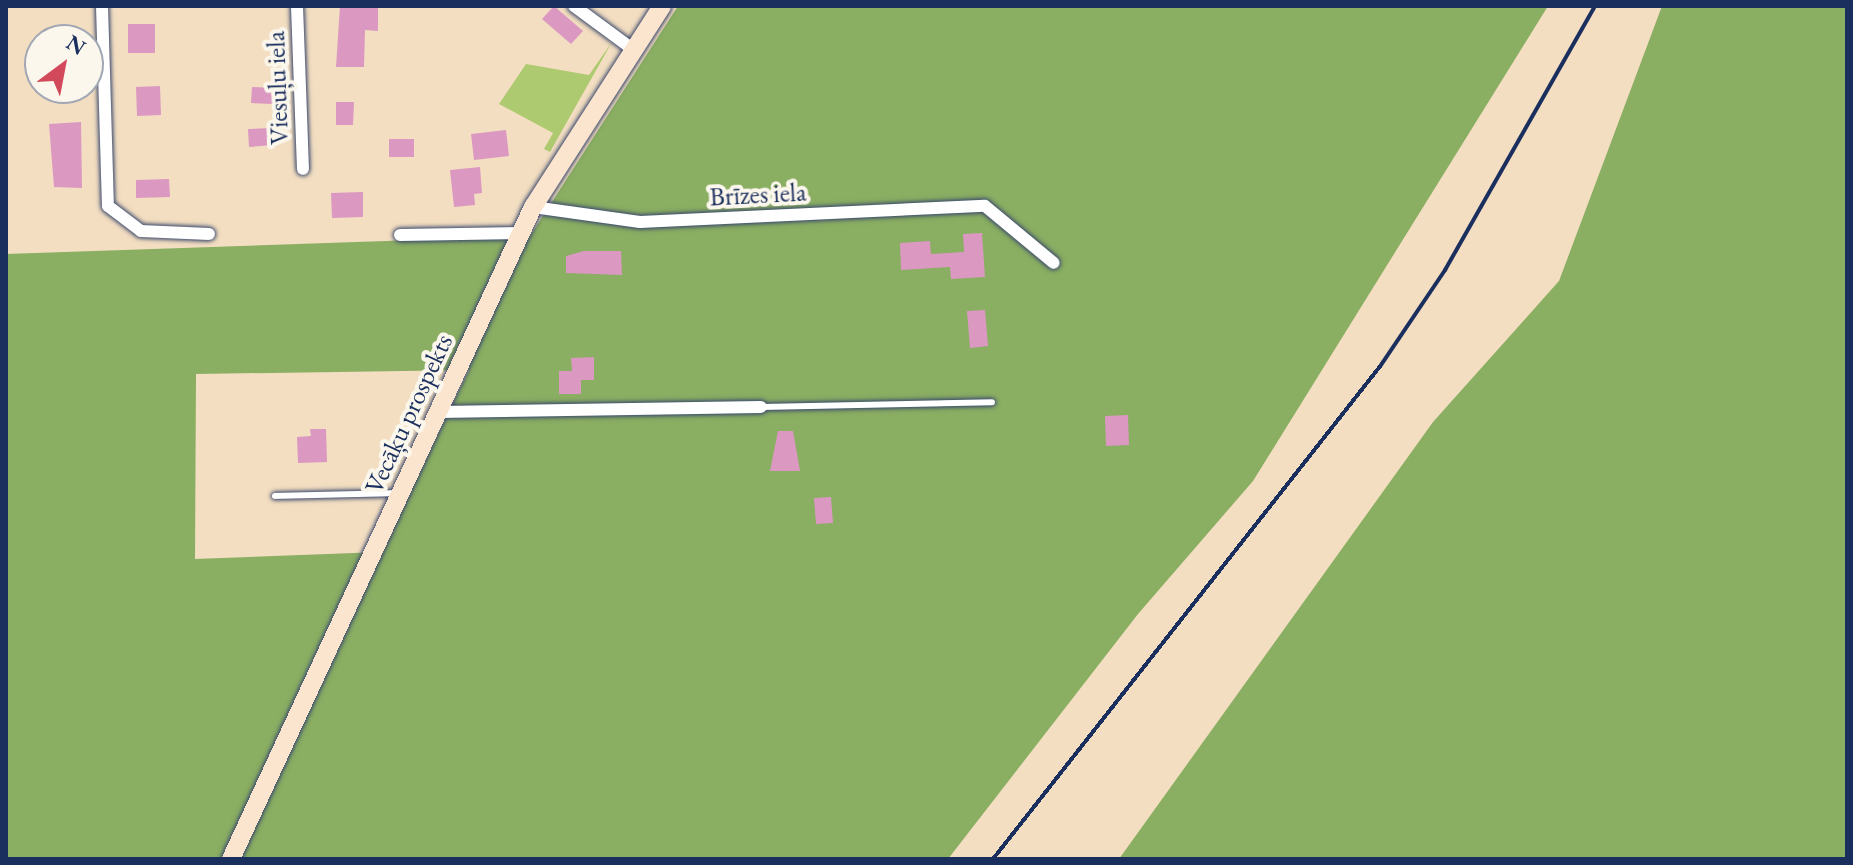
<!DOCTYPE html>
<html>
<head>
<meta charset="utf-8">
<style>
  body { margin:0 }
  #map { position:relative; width:1853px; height:865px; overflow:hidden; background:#f3dec1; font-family:"EB Garamond",serif }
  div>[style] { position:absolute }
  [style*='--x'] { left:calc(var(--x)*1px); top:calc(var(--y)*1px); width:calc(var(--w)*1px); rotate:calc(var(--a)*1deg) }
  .green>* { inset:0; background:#aeca70 }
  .forest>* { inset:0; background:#8aae62 }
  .building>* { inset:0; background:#db98c1 }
  .roads { filter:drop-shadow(0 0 2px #3b496d) drop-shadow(0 0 2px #3b496d) }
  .service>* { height:6px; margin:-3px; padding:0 3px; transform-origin:3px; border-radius:3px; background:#fff }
  .minor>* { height:12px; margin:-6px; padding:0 6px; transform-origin:6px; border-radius:6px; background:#fff }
  .secondary>* { height:18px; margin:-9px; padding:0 9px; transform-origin:9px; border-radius:9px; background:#fce5cf }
  .rail>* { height:4px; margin:-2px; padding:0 2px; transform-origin:2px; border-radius:2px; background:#1b2f5e }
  span { translate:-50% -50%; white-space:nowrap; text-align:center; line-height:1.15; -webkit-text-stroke:8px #fbf7ec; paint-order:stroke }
  .street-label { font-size:26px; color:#1b2f5e }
  .frame { position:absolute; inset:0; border:8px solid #1b2f5e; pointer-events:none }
  .north { position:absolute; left:24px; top:24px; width:80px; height:80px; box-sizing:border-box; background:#fbf7ec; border:2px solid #a1a7b3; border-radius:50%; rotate:32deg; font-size:22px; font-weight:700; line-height:32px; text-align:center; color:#1b2f5e }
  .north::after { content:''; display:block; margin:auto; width:28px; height:36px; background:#d1495b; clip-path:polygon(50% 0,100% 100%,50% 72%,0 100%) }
</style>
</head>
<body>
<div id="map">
  <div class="green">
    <div style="clip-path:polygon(612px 42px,550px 152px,544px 149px,553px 133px,499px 104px,526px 64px,589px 75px)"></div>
  </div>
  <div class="forest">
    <div style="clip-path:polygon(evenodd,678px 6px,1548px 6px,1253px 481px,1138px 614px,948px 859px,6px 859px,6px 254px,530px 236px,678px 6px,469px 370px,381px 552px,195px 559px,196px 374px,469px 370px)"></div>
    <div style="clip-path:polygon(1662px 6px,1847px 6px,1847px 859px,1119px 859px,1433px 422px,1559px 281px)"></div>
  </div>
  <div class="building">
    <div style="clip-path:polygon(340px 6px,378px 7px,378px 31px,365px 30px,364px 67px,336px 67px)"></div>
    <div style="clip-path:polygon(554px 6px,583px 31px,571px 44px,542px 19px)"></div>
    <div style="clip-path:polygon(128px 24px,155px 24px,155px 53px,128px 53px)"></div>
    <div style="clip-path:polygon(160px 86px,161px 115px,137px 116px,136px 87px)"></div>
    <div style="clip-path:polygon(252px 87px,273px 88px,273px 104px,251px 103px)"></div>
    <div style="clip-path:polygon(336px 102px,354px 102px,353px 125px,336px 125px)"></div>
    <div style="clip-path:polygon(81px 122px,82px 188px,54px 187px,49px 124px)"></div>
    <div style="clip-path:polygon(271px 128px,273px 145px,249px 147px,248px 129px)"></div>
    <div style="clip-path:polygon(506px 130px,509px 156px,474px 160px,471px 134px)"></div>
    <div style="clip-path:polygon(389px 139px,414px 139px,414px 157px,389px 157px)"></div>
    <div style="clip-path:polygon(480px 167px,482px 193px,474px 194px,475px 205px,454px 207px,450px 170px)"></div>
    <div style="clip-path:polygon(169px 179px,170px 197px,136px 198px,136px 180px)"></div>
    <div style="clip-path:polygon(363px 192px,363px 217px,332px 218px,331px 193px)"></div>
    <div style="clip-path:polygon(982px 233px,985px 277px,951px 279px,950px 267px,901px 270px,900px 243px,930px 241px,931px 254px,964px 252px,963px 234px)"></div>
    <div style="clip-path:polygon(584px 251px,621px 251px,622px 275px,566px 273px,566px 256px)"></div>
    <div style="clip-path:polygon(985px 310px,988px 346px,970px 348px,967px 311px)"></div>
    <div style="clip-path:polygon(594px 357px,594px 380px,581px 380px,581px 394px,559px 394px,559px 371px,572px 371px,571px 358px)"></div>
    <div style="clip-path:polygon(1128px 415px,1129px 445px,1106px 446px,1105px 416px)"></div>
    <div style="clip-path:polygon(310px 429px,326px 429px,327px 462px,298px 463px,297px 437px,311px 436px)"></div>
    <div style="clip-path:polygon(778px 431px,793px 431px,800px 471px,770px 471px)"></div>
    <div style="clip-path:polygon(831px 497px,833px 523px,816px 524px,814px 498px)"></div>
  </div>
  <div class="roads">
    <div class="service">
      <div style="--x:761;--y:407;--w:231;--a:-1.2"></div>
      <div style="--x:275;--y:496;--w:123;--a:-1.4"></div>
    </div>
    <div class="minor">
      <div style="--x:102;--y:6;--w:200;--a:88.3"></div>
      <div style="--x:108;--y:206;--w:41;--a:37.1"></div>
      <div style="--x:141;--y:231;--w:68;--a:2.5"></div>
      <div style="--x:297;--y:6;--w:163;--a:87.9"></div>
      <div style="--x:574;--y:6;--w:71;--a:36.4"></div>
      <div style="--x:533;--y:207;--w:108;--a:8"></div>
      <div style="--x:640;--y:222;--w:345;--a:-2.7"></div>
      <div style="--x:985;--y:206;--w:89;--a:39.6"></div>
      <div style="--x:400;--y:235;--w:121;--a:-0.9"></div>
      <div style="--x:439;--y:412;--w:322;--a:-0.9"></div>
    </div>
    <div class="secondary">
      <div style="--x:231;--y:859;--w:719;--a:-65.15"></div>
      <div style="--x:533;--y:207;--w:239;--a:-57.3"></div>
    </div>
  </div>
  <div class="rail">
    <div style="--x:993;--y:859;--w:628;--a:-51.85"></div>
    <div style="--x:1381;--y:365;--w:115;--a:-56"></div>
    <div style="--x:1445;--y:270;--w:304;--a:-60.4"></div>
  </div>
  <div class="street-label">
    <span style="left:278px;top:88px;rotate:-92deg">Viesuļu iela</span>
    <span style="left:758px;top:195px;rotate:-3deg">Brīzes iela</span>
    <span style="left:409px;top:414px;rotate:-65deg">Vecāķu prospekts</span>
  </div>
  <div class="frame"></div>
  <div class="north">N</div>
</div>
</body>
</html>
